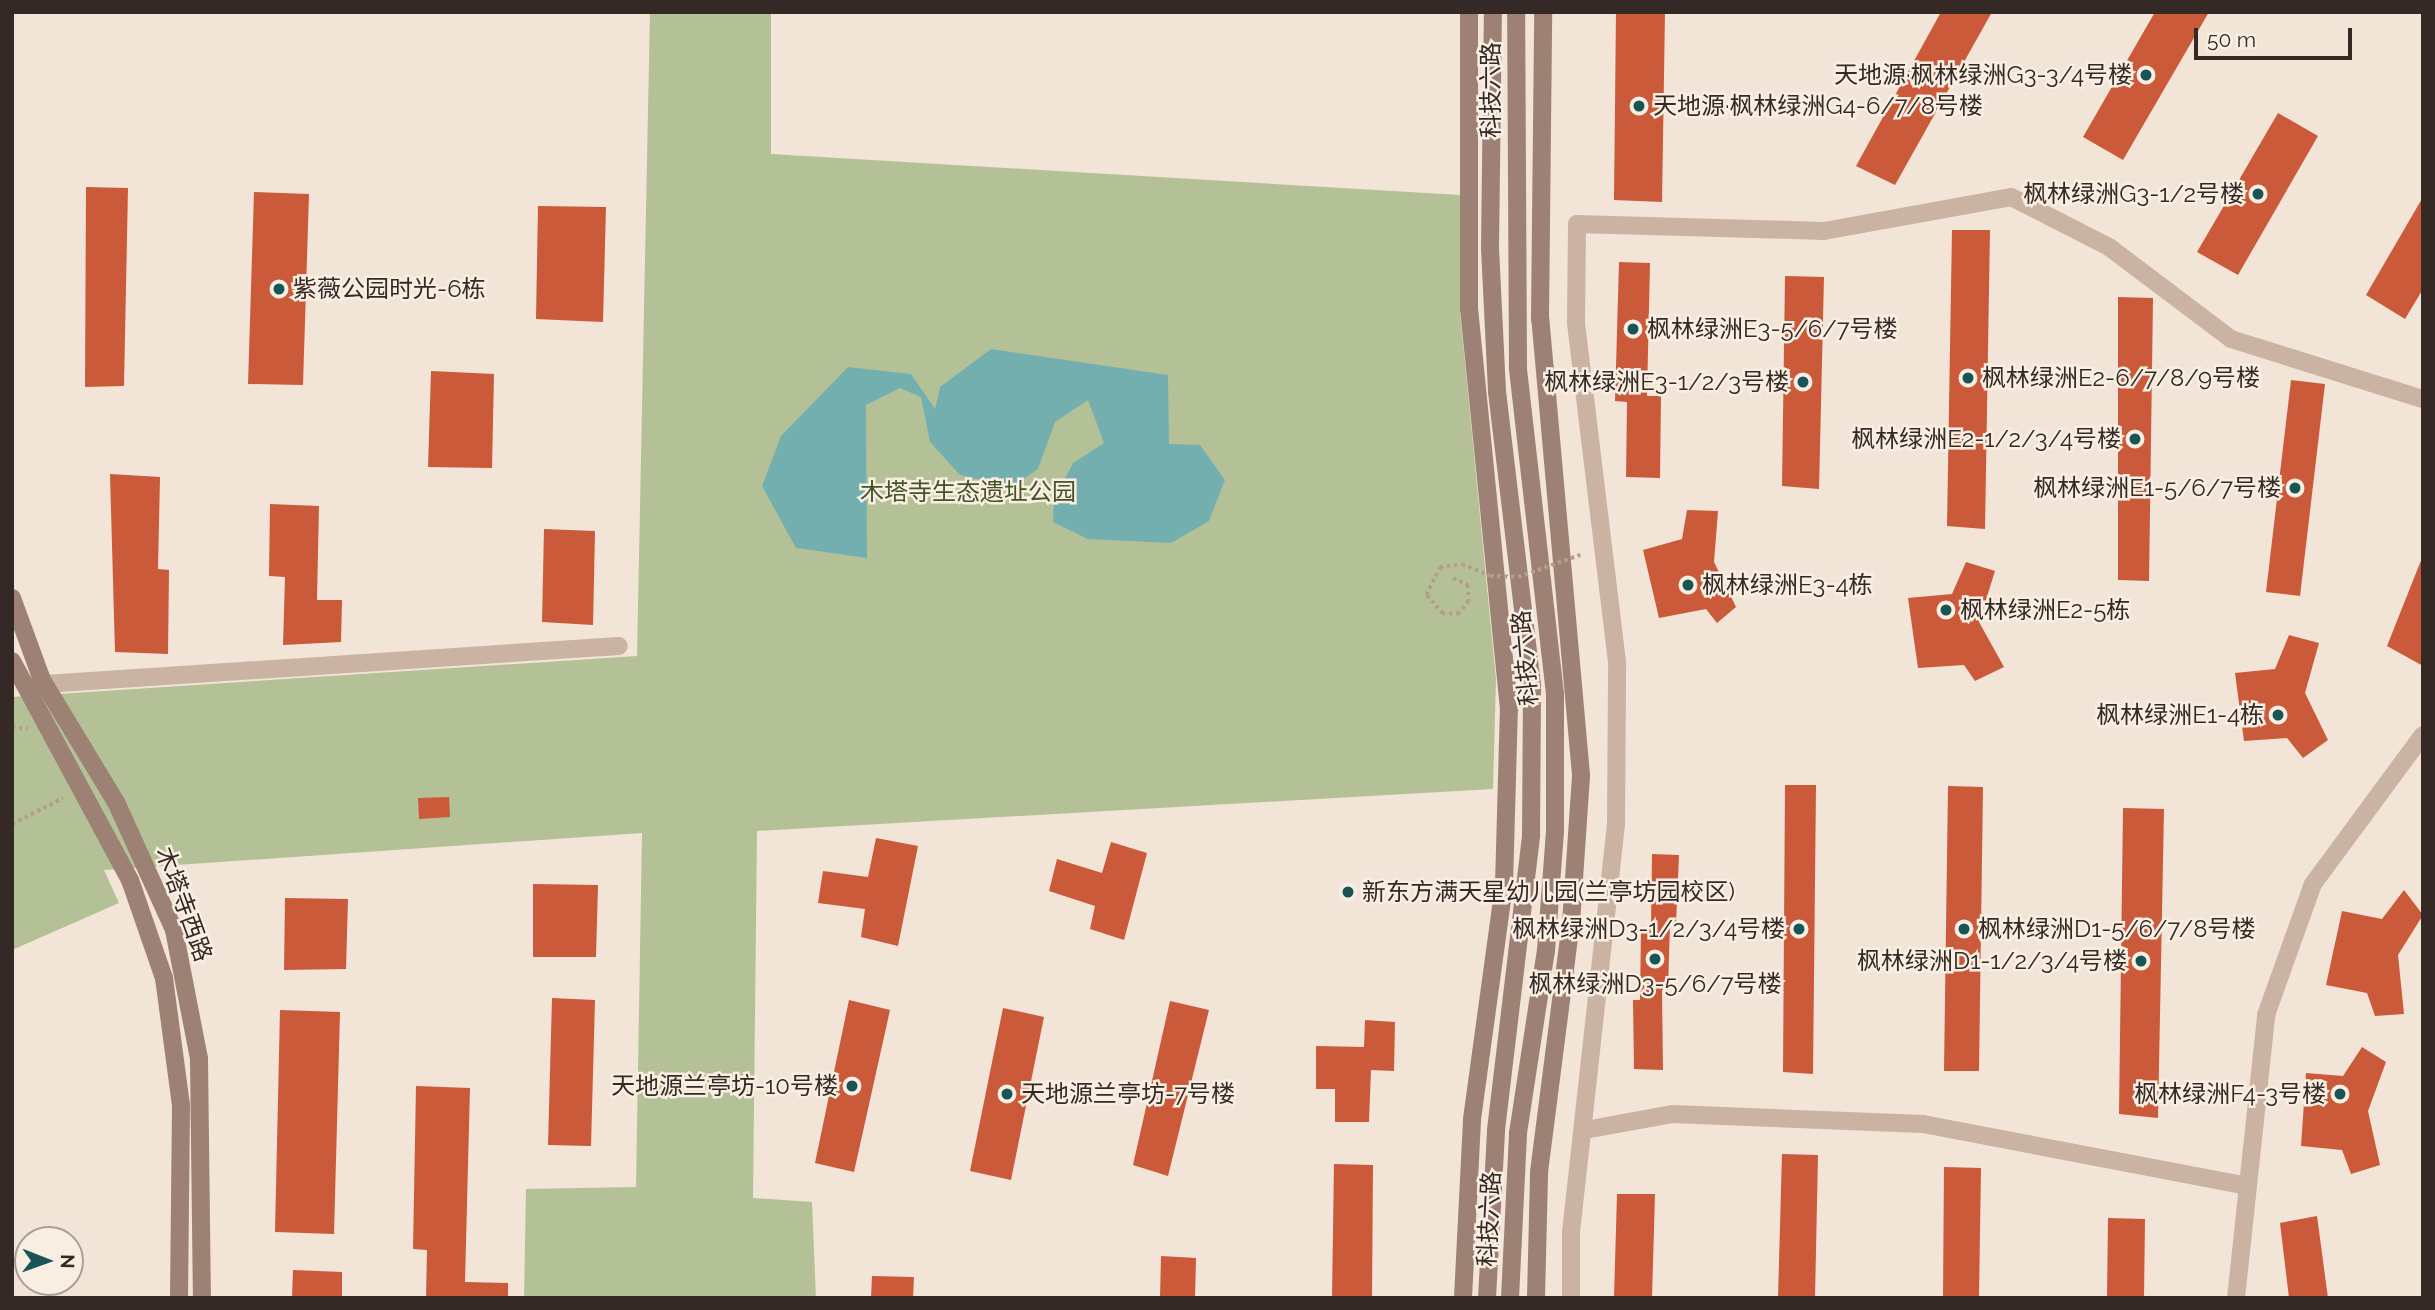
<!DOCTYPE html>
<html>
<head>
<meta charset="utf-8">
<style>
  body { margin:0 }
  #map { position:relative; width:2435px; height:1310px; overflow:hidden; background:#f2e4d6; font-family:Raleway,"Noto Sans SC",sans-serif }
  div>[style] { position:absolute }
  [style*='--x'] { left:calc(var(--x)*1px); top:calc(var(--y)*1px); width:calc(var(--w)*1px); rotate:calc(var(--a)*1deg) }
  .green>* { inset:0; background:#b4c196 }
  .water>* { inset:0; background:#74afaf }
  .building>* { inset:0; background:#cb5a3b }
  .path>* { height:3.5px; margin-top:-1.75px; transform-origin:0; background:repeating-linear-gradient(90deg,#b59d8c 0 3.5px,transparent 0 7px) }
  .street>* { height:18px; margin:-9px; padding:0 9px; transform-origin:9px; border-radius:9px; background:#cab3a2 }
  .secondary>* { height:18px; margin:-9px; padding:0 9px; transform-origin:9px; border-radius:9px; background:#9d8174 }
  .path-bridge>* { height:3.5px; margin-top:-1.75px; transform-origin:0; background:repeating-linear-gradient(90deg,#b59d8c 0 3.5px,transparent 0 7px) }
  .dots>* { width:19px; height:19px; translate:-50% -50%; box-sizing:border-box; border:4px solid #f9eee2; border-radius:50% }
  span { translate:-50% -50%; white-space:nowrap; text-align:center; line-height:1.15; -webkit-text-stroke:5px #f9eee2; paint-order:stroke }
  .poi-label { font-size:24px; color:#342925 }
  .right { translate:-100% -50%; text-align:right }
  .left { translate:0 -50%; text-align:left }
  .street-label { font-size:24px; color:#342925 }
  .park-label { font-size:24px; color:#445328 }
  .frame { position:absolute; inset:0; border:14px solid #342925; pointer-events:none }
  .north { position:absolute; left:14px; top:1226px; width:70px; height:70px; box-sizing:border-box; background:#f9eee2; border:2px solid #aa9f96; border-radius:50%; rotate:91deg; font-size:19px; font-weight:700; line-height:28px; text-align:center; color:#342925 }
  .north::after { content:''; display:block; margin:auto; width:24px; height:32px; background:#195456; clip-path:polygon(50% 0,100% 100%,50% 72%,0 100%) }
  .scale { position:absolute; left:2194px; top:28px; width:158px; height:32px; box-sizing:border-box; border:4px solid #342925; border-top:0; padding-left:9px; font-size:21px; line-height:24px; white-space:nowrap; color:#342925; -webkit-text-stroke:5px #f9eee2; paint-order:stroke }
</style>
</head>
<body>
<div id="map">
  <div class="green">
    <div style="clip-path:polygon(650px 12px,771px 12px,771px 154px,1460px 195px,1460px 312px,1496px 679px,1493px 789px,757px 831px,753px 1198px,812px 1202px,816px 1298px,524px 1298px,526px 1189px,636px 1187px,642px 833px,104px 870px,119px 903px,12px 950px,12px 697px,637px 656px)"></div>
  </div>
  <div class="water">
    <div style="clip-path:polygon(991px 349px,1168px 375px,1169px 444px,1200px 445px,1225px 480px,1209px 521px,1171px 543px,1088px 539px,1053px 522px,1054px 500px,1073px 463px,1104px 443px,1088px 400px,1055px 422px,1038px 469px,1011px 487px,960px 475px,930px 442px,921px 397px,900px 388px,866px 405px,867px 558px,796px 548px,762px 486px,781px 436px,848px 367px,911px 374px,935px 409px,940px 387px)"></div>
  </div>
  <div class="building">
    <div style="clip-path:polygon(1616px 12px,1665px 12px,1662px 202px,1614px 200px)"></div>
    <div style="clip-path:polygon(1941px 12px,1992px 12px,1895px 185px,1856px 166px)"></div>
    <div style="clip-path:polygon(2155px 12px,2209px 12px,2123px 160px,2083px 137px)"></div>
    <div style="clip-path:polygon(2278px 113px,2318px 136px,2238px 275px,2197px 252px)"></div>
    <div style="clip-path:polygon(86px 187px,128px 188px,124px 386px,85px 387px)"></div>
    <div style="clip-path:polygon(254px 192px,309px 194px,303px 385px,248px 384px)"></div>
    <div style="clip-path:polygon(2423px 197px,2423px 289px,2405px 319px,2366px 295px)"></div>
    <div style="clip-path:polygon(538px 206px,606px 207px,603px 322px,536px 319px)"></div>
    <div style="clip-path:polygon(1952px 230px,1990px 230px,1985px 529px,1947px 526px)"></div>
    <div style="clip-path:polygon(1619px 262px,1650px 263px,1647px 396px,1661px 396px,1660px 478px,1626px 477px,1627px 402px,1615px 401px)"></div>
    <div style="clip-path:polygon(1785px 276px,1824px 277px,1819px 489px,1782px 486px)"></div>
    <div style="clip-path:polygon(2118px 297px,2153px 298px,2149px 581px,2118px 580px)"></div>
    <div style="clip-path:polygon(431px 371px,494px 374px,492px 468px,428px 467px)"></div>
    <div style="clip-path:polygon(2291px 380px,2325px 384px,2300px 596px,2266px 592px)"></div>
    <div style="clip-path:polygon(110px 474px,160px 477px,158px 569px,169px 570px,168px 654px,115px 652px)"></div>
    <div style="clip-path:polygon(270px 504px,319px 506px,317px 600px,342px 600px,341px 642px,283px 645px,285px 577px,269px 576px)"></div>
    <div style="clip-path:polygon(1687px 510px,1718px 511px,1714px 562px,1736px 607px,1717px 623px,1706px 609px,1659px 618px,1643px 550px,1682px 539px)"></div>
    <div style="clip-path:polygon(544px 529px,595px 531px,593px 625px,542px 622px)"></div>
    <div style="clip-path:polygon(2422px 558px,2423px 558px,2423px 666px,2387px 646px)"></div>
    <div style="clip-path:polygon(1966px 562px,1995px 571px,1979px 622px,2004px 667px,1975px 681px,1964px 665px,1918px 668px,1908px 598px,1952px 594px)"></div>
    <div style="clip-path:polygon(2289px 635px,2319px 643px,2305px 693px,2328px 740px,2303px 758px,2287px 738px,2244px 741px,2235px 673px,2275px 669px)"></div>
    <div style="clip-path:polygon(1785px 785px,1816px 785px,1813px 1074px,1783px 1072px)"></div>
    <div style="clip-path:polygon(1948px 786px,1983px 787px,1979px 1071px,1944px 1071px)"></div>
    <div style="clip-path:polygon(449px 797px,450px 817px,419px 819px,418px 798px)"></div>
    <div style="clip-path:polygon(2123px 808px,2164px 809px,2158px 1118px,2119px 1114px)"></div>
    <div style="clip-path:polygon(876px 838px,918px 846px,898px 946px,861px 937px,865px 909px,818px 903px,823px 871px,868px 877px)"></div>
    <div style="clip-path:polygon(1111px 842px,1147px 853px,1124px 940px,1090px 929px,1095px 906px,1049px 891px,1057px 859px,1102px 873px)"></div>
    <div style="clip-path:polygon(1652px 854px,1679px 855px,1676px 924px,1670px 924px,1668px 990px,1662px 990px,1663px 1070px,1634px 1069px,1633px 1000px,1640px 1000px,1641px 928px,1651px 927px)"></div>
    <div style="clip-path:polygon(533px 884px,598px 885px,596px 957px,533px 957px)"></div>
    <div style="clip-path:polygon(2404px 890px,2423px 915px,2398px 955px,2404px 1014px,2375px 1016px,2367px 993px,2326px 985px,2342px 911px,2382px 919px)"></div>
    <div style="clip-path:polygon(285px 898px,348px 899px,346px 969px,284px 970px)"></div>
    <div style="clip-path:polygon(552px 998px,595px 1000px,591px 1146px,548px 1145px)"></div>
    <div style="clip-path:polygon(849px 1000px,890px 1010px,854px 1172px,815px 1163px)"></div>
    <div style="clip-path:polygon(1170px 1001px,1209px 1010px,1168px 1176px,1133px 1165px)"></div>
    <div style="clip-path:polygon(1003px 1008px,1044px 1017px,1011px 1180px,970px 1171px)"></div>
    <div style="clip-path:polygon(280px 1010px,340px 1012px,334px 1234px,275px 1232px)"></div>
    <div style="clip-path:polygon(1365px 1020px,1395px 1022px,1394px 1071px,1371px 1070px,1369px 1122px,1335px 1122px,1335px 1089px,1316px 1089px,1316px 1046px,1364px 1047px)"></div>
    <div style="clip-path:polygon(2362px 1047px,2386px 1062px,2368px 1111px,2380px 1165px,2351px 1174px,2342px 1150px,2301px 1146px,2306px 1073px,2343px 1076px)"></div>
    <div style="clip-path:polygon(416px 1086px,470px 1088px,465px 1282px,508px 1283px,508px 1298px,426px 1298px,427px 1250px,413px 1249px)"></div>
    <div style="clip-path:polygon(1782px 1154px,1818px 1155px,1815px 1298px,1778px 1298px)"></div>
    <div style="clip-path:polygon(1334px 1164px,1373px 1165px,1372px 1298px,1332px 1298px)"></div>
    <div style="clip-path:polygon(1944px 1167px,1981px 1168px,1979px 1298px,1943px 1298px)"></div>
    <div style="clip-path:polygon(1617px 1194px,1655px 1194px,1652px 1298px,1614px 1298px)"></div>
    <div style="clip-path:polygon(2317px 1216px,2328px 1298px,2289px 1298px,2280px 1223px)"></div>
    <div style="clip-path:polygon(2108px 1218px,2145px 1219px,2144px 1298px,2107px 1298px)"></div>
    <div style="clip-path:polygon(1161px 1256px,1196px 1258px,1195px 1298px,1160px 1298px)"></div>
    <div style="clip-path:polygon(293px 1270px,342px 1272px,342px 1298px,292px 1298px)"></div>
    <div style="clip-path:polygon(872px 1276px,914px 1277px,913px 1298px,871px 1298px)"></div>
  </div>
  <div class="path">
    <div style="--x:12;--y:727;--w:16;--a:7"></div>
    <div style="--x:12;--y:824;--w:57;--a:-27"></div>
  </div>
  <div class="street">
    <div style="--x:30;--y:685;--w:590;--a:-3.79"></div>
    <div style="--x:1585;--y:1130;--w:88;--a:-10.4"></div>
    <div style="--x:1672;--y:1114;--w:251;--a:2.3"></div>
    <div style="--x:1923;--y:1124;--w:326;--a:10.8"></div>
    <div style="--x:1571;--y:1298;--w:66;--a:-90"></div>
    <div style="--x:1571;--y:1232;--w:410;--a:-83.7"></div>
    <div style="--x:1616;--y:824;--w:162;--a:-89.6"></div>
    <div style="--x:1617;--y:662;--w:342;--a:-96.9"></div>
    <div style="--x:1576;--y:322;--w:98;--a:-89.4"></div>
    <div style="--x:1577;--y:224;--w:247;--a:1.6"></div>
    <div style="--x:1824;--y:231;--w:190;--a:-10.3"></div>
    <div style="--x:2011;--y:197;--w:110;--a:27"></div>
    <div style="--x:2109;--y:247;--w:153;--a:37"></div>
    <div style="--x:2231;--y:339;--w:201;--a:17.4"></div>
    <div style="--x:2236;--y:1298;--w:285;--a:-83.9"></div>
    <div style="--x:2266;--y:1015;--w:139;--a:-70.3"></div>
    <div style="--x:2313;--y:884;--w:185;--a:-53.6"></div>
  </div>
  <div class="secondary">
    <div style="--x:12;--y:598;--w:87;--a:69.9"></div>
    <div style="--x:42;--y:680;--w:143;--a:58.8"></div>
    <div style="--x:116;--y:802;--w:141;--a:65.6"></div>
    <div style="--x:174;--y:930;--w:131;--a:79"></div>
    <div style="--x:199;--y:1059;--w:239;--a:89.3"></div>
    <div style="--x:12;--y:661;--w:249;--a:61.7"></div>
    <div style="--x:130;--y:880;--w:104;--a:70.9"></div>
    <div style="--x:164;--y:978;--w:129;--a:82.4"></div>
    <div style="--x:181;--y:1106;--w:192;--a:90.6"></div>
    <div style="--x:1463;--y:1298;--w:179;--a:-87.1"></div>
    <div style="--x:1472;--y:1119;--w:236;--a:-82.2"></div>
    <div style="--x:1504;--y:885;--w:176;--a:-88.4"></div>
    <div style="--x:1509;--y:709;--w:402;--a:-95.7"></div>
    <div style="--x:1469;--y:309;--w:297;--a:-90"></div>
    <div style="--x:1487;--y:1298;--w:168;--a:-86.9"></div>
    <div style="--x:1496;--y:1130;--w:297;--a:-83.2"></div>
    <div style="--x:1531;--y:835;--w:150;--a:-89.6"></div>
    <div style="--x:1532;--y:685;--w:296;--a:-96.8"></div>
    <div style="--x:1497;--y:391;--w:142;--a:-92.8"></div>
    <div style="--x:1490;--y:249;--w:237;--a:-89.3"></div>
    <div style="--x:1510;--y:1298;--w:165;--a:-87.2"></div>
    <div style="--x:1518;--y:1133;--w:184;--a:-81.3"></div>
    <div style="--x:1546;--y:951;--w:119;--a:-85.7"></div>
    <div style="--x:1555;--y:832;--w:138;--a:-90"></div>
    <div style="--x:1555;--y:694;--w:329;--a:-96.5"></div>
    <div style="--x:1518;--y:367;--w:355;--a:-90.3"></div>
    <div style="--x:1536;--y:1298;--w:126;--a:-88.6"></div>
    <div style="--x:1539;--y:1172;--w:251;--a:-82.7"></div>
    <div style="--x:1571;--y:923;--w:148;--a:-86.1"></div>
    <div style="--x:1581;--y:775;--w:458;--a:-95.1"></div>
    <div style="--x:1540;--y:319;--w:307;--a:-89.4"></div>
  </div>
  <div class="path-bridge">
    <div style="--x:1453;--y:578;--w:17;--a:25"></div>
    <div style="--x:1468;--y:585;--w:16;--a:86"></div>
    <div style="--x:1469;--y:601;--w:16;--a:128"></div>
    <div style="--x:1459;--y:614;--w:16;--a:180"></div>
    <div style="--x:1443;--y:614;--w:25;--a:-132"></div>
    <div style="--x:1426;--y:595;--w:31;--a:-63"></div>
    <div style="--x:1440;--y:567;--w:22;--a:-8"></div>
    <div style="--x:1462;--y:564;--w:30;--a:23"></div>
    <div style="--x:1490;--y:576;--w:28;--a:2"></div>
    <div style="--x:1518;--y:577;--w:66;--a:-19.5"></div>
  </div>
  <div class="dots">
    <div style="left:2146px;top:75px;background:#195456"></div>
    <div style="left:1639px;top:106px;background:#195456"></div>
    <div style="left:2258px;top:194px;background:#195456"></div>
    <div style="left:279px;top:289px;background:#195456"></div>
    <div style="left:1633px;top:329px;background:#195456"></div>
    <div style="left:1968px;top:378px;background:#195456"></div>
    <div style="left:1803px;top:382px;background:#195456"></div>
    <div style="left:2135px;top:439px;background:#195456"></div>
    <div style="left:2295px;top:488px;background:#195456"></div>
    <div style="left:1688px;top:585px;background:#195456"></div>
    <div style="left:1946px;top:610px;background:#195456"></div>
    <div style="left:2278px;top:715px;background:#195456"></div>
    <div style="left:1348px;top:892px;background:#195456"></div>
    <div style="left:1799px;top:929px;background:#195456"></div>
    <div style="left:1964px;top:929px;background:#195456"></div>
    <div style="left:1655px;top:959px;background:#195456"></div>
    <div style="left:2141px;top:961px;background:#195456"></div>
    <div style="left:852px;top:1086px;background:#195456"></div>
    <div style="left:1007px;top:1094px;background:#195456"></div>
    <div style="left:2340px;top:1094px;background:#195456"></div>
  </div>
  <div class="poi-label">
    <span class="right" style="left:2132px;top:75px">天地源·枫林绿洲G3-3/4号楼</span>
    <span class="left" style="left:1653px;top:106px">天地源·枫林绿洲G4-6/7/8号楼</span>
    <span class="right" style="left:2244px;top:194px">枫林绿洲G3-1/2号楼</span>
    <span class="left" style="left:293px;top:289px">紫薇公园时光-6栋</span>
    <span class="left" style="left:1647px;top:329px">枫林绿洲E3-5/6/7号楼</span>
    <span class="left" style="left:1982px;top:378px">枫林绿洲E2-6/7/8/9号楼</span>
    <span class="right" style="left:1789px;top:382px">枫林绿洲E3-1/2/3号楼</span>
    <span class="right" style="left:2121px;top:439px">枫林绿洲E2-1/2/3/4号楼</span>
    <span class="right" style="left:2281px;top:488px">枫林绿洲E1-5/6/7号楼</span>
    <span class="left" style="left:1702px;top:585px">枫林绿洲E3-4栋</span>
    <span class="left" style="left:1960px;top:610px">枫林绿洲E2-5栋</span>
    <span class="right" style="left:2264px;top:715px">枫林绿洲E1-4栋</span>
    <span class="left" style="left:1362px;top:892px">新东方满天星幼儿园(兰亭坊园校区)</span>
    <span class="right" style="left:1785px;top:929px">枫林绿洲D3-1/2/3/4号楼</span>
    <span class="left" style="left:1978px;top:929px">枫林绿洲D1-5/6/7/8号楼</span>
    <span class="right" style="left:2127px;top:961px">枫林绿洲D1-1/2/3/4号楼</span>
    <span style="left:1655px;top:984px">枫林绿洲D3-5/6/7号楼</span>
    <span class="right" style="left:838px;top:1086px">天地源兰亭坊-10号楼</span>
    <span class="left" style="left:1021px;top:1094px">天地源兰亭坊-7号楼</span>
    <span class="right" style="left:2326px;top:1094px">枫林绿洲F4-3号楼</span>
  </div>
  <div class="street-label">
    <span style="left:1491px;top:90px;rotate:-90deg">科技六路</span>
    <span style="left:1525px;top:658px;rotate:-95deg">科技六路</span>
    <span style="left:184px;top:904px;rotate:70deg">木塔寺西路</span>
    <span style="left:1489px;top:1219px;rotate:-87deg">科技六路</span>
  </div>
  <div class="park-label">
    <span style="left:968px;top:492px">木塔寺生态遗址公园</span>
  </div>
  <div class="frame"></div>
  <div class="north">N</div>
  <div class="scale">50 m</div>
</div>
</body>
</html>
